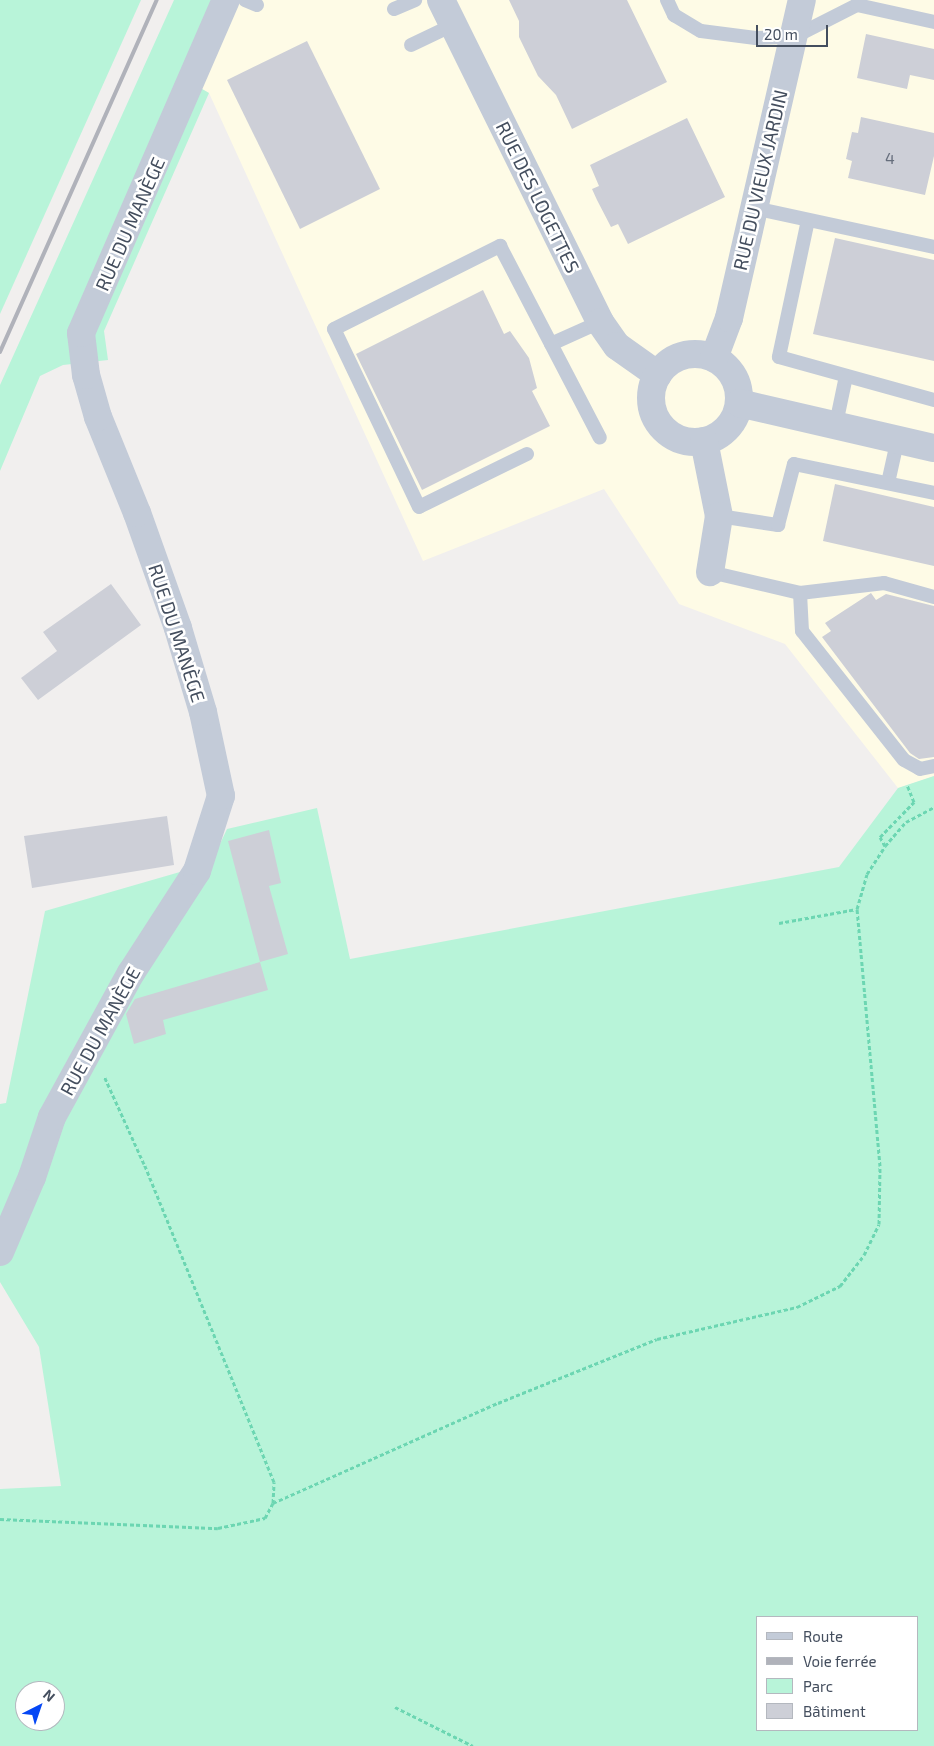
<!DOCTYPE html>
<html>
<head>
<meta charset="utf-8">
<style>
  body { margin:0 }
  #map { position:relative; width:934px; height:1746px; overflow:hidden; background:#f1efee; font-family:"Exo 2",sans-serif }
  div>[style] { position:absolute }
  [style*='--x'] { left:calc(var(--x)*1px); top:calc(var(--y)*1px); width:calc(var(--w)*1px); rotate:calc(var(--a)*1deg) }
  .commercial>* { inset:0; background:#fefbe6 }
  .green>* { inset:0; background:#b8f4d9 }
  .building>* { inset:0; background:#cdcfd7 }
  .path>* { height:3px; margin-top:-1.5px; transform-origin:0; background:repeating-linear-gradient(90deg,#6cd6b2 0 4px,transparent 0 6.5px) }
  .service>* { height:14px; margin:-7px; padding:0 7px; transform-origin:7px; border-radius:7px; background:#c3cbd8 }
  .minor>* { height:28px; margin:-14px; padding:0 14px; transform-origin:14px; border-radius:14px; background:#c3cbd8 }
  .minor>.ring { margin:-14px; padding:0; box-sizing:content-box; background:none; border:28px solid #c3cbd8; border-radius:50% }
  .rail>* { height:4px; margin:-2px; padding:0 2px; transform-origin:2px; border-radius:2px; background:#b0b2ba }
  span { translate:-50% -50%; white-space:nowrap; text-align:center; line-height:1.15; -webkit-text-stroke:5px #fff; paint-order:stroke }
  .number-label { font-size:16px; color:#666e7c }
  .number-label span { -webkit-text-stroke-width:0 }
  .street-label { font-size:19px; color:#444e5e }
  .legend { position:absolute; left:756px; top:1616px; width:162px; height:115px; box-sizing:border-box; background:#fff; border:1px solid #b4b8bf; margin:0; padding:6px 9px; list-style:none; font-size:15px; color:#444e5e }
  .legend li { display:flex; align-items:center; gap:10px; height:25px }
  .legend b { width:25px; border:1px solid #b4b8bf }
  .north { position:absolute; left:15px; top:1681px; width:50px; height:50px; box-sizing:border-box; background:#fff; border:1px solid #b4b8bf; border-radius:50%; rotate:41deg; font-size:14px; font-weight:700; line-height:20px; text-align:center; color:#444e5e }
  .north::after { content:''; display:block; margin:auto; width:18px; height:22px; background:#0547f5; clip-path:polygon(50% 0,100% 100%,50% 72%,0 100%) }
  .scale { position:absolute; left:756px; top:25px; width:72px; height:22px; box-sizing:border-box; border:2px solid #444e5e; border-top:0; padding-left:6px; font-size:15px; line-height:18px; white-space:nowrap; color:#444e5e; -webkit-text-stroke:4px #fff; paint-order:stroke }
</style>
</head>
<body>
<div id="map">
  <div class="commercial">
    <div style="clip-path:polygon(214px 0,934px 0,934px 776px,898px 788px,785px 644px,679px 604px,604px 489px,423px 561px,209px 93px,183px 78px)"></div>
  </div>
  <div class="green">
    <div style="clip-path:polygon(0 0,141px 0,0 314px)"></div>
    <div style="clip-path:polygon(174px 0,214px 0,183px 78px,209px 93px,104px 331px,108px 360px,63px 365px,40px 376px,0 471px,0 385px)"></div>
    <div style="clip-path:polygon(evenodd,934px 776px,934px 1746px,0 1746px,0 1489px,61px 1486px,39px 1347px,0 1282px,0 1104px,6px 1103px,45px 911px,211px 863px,227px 829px,317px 808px,350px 959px,839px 867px,898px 788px,934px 776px,758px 1617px,918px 1617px,918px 1730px,758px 1730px,758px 1617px,934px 776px,25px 1691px,55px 1691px,55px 1721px,25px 1721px,25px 1691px)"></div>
  </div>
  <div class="building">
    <div style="clip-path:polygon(509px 0,627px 0,667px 82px,572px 129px,556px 95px,538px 76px,519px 37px,519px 21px)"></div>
    <div style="clip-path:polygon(866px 34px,934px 49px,934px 80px,910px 75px,907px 89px,857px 78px)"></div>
    <div style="clip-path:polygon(307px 41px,380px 189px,300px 229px,227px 80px)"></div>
    <div style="clip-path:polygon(861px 117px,934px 133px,934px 156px,925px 195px,848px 178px,852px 161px,846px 159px,852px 132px,858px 133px)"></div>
    <div style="clip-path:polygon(687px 118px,725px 197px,628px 244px,618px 224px,611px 227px,597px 200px,592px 189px,599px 186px,590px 165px)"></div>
    <div style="clip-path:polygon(835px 238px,934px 260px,934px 361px,813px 334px)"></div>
    <div style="clip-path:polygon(483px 290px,504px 334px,510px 331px,529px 358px,537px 388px,532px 391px,550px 426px,422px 490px,356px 354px)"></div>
    <div style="clip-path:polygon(835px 484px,934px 507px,934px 566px,823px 541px)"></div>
    <div style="clip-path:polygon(111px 584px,141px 625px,38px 700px,21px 678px,57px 651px,43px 632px)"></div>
    <div style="clip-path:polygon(871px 593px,876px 600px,886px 594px,934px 606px,934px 757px,919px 759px,910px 753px,822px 637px,831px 631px,825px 623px)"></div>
    <div style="clip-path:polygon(167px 816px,174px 865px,32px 888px,24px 836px)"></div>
    <div style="clip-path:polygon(269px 830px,281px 883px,269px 886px,288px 954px,260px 962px,228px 841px)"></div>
    <div style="clip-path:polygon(260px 962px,268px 990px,163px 1020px,166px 1034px,134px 1044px,126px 1014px,135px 999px)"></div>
  </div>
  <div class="path">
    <div style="--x:885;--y:846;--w:10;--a:-119"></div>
    <div style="--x:880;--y:837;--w:49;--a:-45.8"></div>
    <div style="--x:914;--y:802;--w:18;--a:-112"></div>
    <div style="--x:779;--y:923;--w:79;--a:-10.2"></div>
    <div style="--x:273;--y:1503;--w:246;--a:-24"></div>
    <div style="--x:498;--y:1403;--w:171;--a:-21.9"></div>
    <div style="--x:657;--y:1339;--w:144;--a:-12.9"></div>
    <div style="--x:797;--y:1307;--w:48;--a:-26"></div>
    <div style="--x:840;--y:1286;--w:39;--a:-52"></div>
    <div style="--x:864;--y:1255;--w:34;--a:-64"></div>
    <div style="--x:879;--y:1224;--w:58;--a:-89"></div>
    <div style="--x:880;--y:1166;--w:258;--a:-95.1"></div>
    <div style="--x:857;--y:909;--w:36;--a:-74"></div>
    <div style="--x:867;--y:874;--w:33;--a:-57"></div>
    <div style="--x:885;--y:846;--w:32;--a:-49"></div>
    <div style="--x:906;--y:822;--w:32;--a:-28"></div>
    <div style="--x:0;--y:1519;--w:218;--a:2.4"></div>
    <div style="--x:218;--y:1528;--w:48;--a:-12"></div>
    <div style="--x:265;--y:1518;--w:17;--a:-62"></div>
    <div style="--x:273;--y:1503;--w:21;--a:-87"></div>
    <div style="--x:274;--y:1482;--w:344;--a:-112.2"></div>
    <div style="--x:144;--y:1164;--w:97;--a:-114.4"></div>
    <div style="--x:395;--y:1707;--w:87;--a:26.6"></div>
  </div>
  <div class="service">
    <div style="--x:245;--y:0;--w:13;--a:23"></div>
    <div style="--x:667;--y:0;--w:17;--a:65"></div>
    <div style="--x:674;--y:15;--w:31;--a:31"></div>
    <div style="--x:701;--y:31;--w:55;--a:7.3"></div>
    <div style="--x:756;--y:38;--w:38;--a:-2"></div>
    <div style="--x:794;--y:37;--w:71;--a:-26.9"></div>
    <div style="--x:857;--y:5;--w:79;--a:12.4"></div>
    <div style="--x:394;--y:9;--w:23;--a:-23"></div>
    <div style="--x:411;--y:45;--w:47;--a:-25.5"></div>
    <div style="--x:754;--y:208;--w:184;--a:12.2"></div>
    <div style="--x:808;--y:220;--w:140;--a:102"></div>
    <div style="--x:779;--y:357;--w:161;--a:15.5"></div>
    <div style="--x:551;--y:344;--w:54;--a:-24.2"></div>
    <div style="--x:836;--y:424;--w:49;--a:-78.2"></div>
    <div style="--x:527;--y:454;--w:120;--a:153.9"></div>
    <div style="--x:419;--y:507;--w:197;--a:-115.5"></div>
    <div style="--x:334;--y:329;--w:186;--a:-26.6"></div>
    <div style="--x:500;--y:246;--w:216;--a:62.5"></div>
    <div style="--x:888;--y:483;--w:46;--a:-77.5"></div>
    <div style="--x:719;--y:516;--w:60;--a:8.7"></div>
    <div style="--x:778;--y:525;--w:63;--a:-75.3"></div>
    <div style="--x:794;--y:464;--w:143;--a:11.7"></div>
    <div style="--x:710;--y:572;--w:92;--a:13.1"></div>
    <div style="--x:800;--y:593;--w:38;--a:87"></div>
    <div style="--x:802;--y:631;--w:164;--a:51.7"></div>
    <div style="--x:904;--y:760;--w:18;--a:29"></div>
    <div style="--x:920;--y:769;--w:14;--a:-12"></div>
    <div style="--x:800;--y:593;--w:85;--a:-6.8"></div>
    <div style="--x:884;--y:583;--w:52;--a:15.6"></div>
  </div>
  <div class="minor">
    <div style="--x:441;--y:0;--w:359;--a:63.7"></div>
    <div style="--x:600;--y:322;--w:29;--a:55"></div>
    <div style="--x:617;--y:346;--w:50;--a:35.3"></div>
    <div class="ring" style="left:651px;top:354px;width:60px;height:60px"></div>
    <div style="--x:714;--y:358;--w:43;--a:-69.4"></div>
    <div style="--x:729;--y:318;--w:326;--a:-77.1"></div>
    <div style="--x:739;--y:403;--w:200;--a:13"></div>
    <div style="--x:704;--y:441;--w:76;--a:78.7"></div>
    <div style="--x:719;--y:516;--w:57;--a:99.1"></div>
    <div style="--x:0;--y:1252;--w:82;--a:-66.9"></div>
    <div style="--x:32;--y:1177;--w:63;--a:-71.6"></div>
    <div style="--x:52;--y:1117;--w:164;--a:-61.3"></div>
    <div style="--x:131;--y:973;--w:121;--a:-57.1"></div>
    <div style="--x:197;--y:871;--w:79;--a:-72.3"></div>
    <div style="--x:221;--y:796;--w:86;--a:-102.1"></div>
    <div style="--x:203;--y:712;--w:88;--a:-106.6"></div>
    <div style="--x:178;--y:628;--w:122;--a:-109.6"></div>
    <div style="--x:137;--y:513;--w:104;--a:-112.1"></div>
    <div style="--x:98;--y:417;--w:44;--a:-105.9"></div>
    <div style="--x:86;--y:375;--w:42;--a:-96.8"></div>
    <div style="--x:81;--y:333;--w:363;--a:-66.5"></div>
  </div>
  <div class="rail">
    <div style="--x:0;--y:352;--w:385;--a:-66"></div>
  </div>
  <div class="number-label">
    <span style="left:890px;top:158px">4</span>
  </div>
  <div class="street-label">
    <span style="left:760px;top:180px;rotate:-77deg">RUE DU VIEUX JARDIN</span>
    <span style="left:538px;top:197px;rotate:64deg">RUE DES LOGETTES</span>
    <span style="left:130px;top:224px;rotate:-66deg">RUE DU MANÈGE</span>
    <span style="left:177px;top:633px;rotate:72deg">RUE DU MANÈGE</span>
    <span style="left:100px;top:1031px;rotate:-61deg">RUE DU MANÈGE</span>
  </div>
  <ul class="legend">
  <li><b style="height:6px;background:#c3cbd8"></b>Route</li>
  <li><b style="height:6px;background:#b0b2ba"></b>Voie ferrée</li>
  <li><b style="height:14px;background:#b8f4d9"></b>Parc</li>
  <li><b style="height:14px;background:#cdcfd7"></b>Bâtiment</li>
  </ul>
  <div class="north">N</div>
  <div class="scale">20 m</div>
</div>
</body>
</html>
